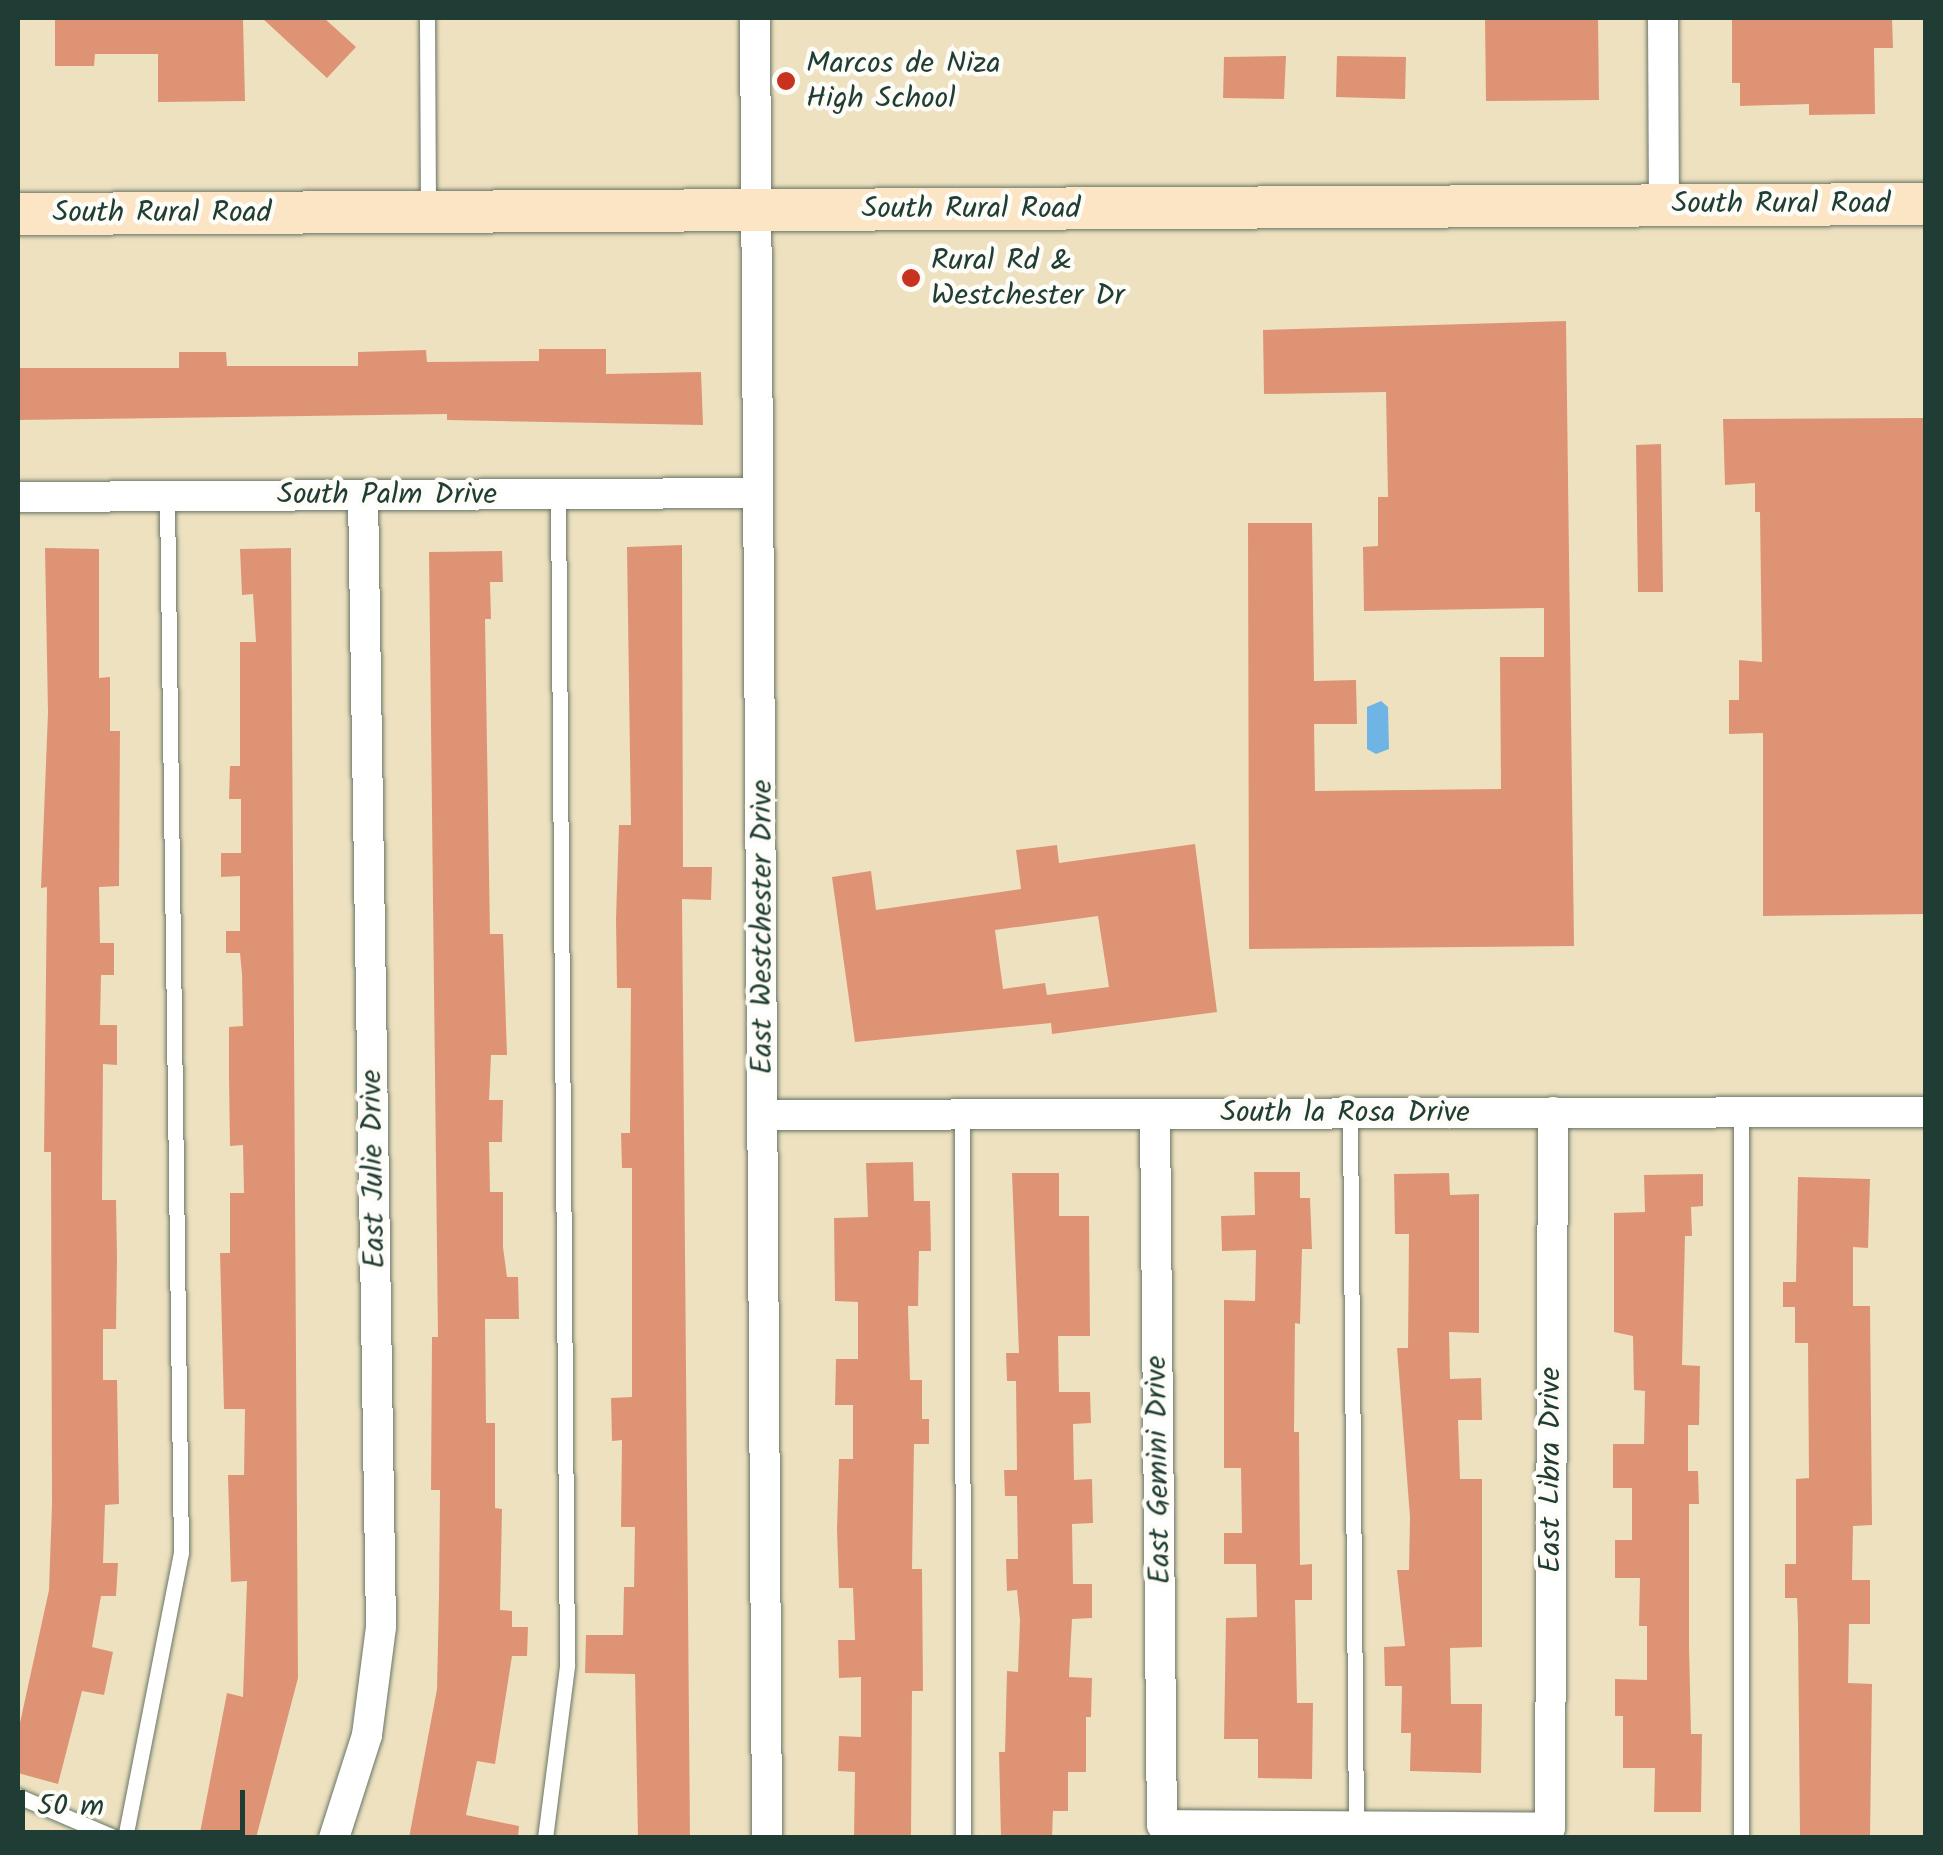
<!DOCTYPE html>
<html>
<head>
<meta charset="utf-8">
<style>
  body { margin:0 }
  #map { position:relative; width:1943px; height:1855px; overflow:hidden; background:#eee1c0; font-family:Kalam,sans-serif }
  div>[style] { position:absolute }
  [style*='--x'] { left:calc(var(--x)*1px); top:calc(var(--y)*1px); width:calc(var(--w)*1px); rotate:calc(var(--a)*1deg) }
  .water>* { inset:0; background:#6eb5e5 }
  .building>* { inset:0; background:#de9474 }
  .roads { filter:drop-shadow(0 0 2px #677665) drop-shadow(0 0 2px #677665) }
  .service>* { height:15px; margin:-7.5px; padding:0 7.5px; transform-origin:7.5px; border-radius:7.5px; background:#fff }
  .minor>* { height:30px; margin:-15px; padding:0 15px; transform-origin:15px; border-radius:15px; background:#fff }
  .secondary>* { height:42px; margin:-21px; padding:0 21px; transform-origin:21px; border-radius:21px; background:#fce5c4 }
  .dots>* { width:28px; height:28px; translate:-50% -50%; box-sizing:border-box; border:5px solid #fdfcf7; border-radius:50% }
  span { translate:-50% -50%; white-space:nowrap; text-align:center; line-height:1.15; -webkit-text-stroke:9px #fdfcf7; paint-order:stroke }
  .poi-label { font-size:30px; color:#1f3d34 }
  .left { translate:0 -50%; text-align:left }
  .street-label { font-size:30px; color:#1f3d34 }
  .frame { position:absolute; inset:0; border:20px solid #1f3d34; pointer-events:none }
  .scale { position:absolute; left:20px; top:1790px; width:225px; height:45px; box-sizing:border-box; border:5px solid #1f3d34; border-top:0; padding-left:12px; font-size:30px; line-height:35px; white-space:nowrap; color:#1f3d34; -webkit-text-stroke:8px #fdfcf7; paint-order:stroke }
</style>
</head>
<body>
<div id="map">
  <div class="water">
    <div style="clip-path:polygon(1381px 701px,1388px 707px,1389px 749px,1376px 754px,1367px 749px,1367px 707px)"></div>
  </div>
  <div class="building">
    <div style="clip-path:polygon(55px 18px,243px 19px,245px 101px,158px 102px,158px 54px,95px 54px,94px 66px,55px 66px)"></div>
    <div style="clip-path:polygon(324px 18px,356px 47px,327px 78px,262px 18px)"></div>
    <div style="clip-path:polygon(1485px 18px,1598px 18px,1599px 100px,1486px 101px)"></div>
    <div style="clip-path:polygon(1732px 18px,1892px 18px,1893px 48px,1874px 48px,1875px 114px,1809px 115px,1809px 104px,1740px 106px,1740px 83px,1732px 83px)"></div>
    <div style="clip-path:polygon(1286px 56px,1284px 99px,1223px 98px,1224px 57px)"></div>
    <div style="clip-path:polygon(1337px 56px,1406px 57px,1405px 99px,1336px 97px)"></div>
    <div style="clip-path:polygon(1566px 321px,1574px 946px,1249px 949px,1248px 523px,1312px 523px,1314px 681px,1356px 680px,1357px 724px,1314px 724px,1315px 791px,1501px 789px,1500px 657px,1544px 657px,1544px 608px,1364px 611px,1363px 547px,1378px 546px,1378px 497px,1388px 497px,1386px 392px,1264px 394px,1263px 330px)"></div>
    <div style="clip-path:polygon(539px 349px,606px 349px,606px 374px,701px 372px,703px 425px,447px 420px,447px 414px,18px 420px,18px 368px,179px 368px,179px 352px,226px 352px,227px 366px,358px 366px,358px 352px,426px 350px,427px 362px,539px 361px)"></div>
    <div style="clip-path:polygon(1926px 418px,1926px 914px,1763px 916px,1763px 733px,1729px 734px,1729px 700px,1739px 700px,1739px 660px,1762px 662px,1760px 512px,1755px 512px,1755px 483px,1725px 485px,1723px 419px)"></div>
    <div style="clip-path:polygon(1661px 444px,1663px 592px,1638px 592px,1636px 445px)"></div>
    <div style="clip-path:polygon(682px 545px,683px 867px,712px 867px,711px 900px,682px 899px,690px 1838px,638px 1838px,635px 1674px,585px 1673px,586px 1635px,623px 1635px,624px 1587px,634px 1587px,635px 1527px,621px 1527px,622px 1440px,612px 1441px,611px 1398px,632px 1397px,632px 1168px,622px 1168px,621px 1133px,630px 1133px,631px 988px,617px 988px,616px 919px,619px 825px,631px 825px,627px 547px)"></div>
    <div style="clip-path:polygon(45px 548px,99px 549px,99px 678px,110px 677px,110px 731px,120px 731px,119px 886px,99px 887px,100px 943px,114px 943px,114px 975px,101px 975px,100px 1025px,117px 1025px,117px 1065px,103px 1064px,102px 1200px,116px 1200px,117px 1258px,116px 1329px,103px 1329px,103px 1380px,117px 1380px,119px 1504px,105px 1505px,103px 1563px,118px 1563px,116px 1596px,101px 1596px,92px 1647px,113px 1652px,104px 1695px,82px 1691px,58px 1784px,18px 1773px,18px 1732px,49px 1590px,52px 1505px,51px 1152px,44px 1152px,47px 887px,41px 888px,48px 713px)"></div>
    <div style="clip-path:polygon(291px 548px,298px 1678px,256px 1838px,199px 1838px,227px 1693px,243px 1697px,247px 1581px,231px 1582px,228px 1475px,244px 1475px,245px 1409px,224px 1409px,220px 1253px,230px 1253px,230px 1193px,244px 1193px,243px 1145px,230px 1146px,229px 1078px,229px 1027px,243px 1026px,242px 974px,240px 953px,226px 953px,226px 931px,240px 931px,240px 876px,221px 877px,221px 853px,241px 853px,241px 799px,229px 799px,230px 766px,240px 766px,240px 642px,256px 642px,253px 594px,242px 595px,240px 549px)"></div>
    <div style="clip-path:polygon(502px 551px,503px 582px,490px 582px,491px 619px,485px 619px,490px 934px,503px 934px,507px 1055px,491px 1055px,489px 1100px,503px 1100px,502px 1142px,489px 1142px,490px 1192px,503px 1192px,503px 1247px,507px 1277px,518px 1277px,519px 1319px,485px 1319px,486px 1423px,495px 1423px,495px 1508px,502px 1509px,500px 1610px,512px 1611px,512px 1627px,528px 1627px,527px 1656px,512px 1656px,495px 1764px,477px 1761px,466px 1815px,519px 1826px,518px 1838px,409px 1838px,437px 1689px,439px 1596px,440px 1490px,431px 1490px,432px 1337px,438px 1337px,429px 552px)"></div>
    <div style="clip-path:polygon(evenodd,1195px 844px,1217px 1012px,1052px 1034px,1051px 1023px,855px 1042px,832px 877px,871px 871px,876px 910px,1021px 889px,1016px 850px,1057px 845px,1059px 863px,1195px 844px,1098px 916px,1109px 987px,1047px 995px,1045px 983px,1003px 989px,995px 930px,1098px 916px)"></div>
    <div style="clip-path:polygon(913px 1162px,914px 1201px,930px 1201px,931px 1251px,919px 1251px,918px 1306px,908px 1306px,910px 1380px,922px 1380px,922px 1419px,929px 1419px,929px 1444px,914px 1444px,912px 1569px,922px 1569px,923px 1691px,912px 1691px,911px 1838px,854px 1838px,855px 1772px,838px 1771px,839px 1736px,861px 1737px,861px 1677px,839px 1678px,838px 1640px,855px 1640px,853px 1588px,839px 1588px,837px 1530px,839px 1459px,853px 1459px,853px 1405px,835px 1405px,836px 1359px,858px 1359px,858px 1302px,835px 1301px,834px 1218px,868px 1217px,866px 1163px)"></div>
    <div style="clip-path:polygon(1254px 1172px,1300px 1172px,1300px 1198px,1310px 1198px,1312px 1249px,1302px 1249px,1300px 1324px,1295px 1323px,1294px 1432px,1299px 1432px,1300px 1565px,1312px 1564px,1312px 1600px,1295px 1600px,1297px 1703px,1313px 1703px,1312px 1779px,1258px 1778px,1258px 1739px,1224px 1739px,1226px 1618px,1257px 1617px,1256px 1564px,1224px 1564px,1224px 1533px,1242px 1533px,1241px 1468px,1224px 1468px,1224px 1300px,1255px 1301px,1256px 1250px,1222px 1251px,1221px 1216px,1255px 1215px)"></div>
    <div style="clip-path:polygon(1012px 1173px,1059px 1173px,1059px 1216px,1089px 1216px,1090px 1336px,1058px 1336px,1059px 1392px,1090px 1392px,1091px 1423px,1073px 1424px,1074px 1480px,1092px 1479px,1093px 1523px,1072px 1524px,1073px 1584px,1092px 1584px,1092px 1618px,1072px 1619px,1069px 1677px,1092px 1678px,1091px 1717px,1086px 1717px,1086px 1772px,1068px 1772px,1068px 1811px,1053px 1811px,1052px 1838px,1001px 1838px,999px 1752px,1005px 1752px,1007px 1671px,1018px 1672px,1020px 1620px,1017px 1590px,1007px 1591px,1006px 1559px,1018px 1559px,1017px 1496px,1005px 1496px,1004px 1470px,1017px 1470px,1016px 1381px,1007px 1381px,1006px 1353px,1019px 1353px)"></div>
    <div style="clip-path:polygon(1449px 1173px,1450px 1195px,1479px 1194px,1479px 1333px,1449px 1332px,1450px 1379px,1481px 1378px,1482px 1420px,1458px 1420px,1460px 1479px,1482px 1479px,1482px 1647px,1450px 1648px,1451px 1704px,1482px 1704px,1481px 1773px,1410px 1771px,1411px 1733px,1401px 1733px,1402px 1686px,1385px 1686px,1384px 1647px,1405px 1646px,1397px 1570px,1409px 1570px,1410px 1517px,1397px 1348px,1408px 1348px,1409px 1234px,1395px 1234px,1394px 1174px)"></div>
    <div style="clip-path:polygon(1703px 1174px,1703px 1206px,1691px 1207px,1692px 1236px,1685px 1236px,1682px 1365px,1700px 1366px,1699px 1425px,1688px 1425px,1688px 1471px,1698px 1471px,1699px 1504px,1689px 1504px,1689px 1645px,1691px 1734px,1702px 1734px,1701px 1812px,1654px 1812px,1655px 1768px,1623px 1768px,1623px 1716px,1615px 1716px,1615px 1679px,1647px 1680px,1647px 1626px,1639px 1626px,1640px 1578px,1615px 1578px,1615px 1540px,1632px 1540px,1632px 1488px,1613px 1488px,1613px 1444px,1644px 1444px,1645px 1391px,1634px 1390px,1633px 1336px,1614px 1332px,1614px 1213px,1645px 1212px,1644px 1175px)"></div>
    <div style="clip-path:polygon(1798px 1177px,1870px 1179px,1868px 1248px,1853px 1247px,1853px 1306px,1870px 1306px,1872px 1525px,1853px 1526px,1852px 1580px,1870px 1580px,1870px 1624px,1849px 1624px,1848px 1683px,1872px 1684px,1870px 1838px,1800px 1838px,1798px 1624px,1797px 1598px,1785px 1598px,1785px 1564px,1796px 1564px,1796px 1479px,1809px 1478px,1808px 1343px,1795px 1343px,1795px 1307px,1783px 1307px,1783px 1282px,1796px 1282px)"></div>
  </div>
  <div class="roads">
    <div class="service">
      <div style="--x:427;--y:18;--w:189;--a:89.7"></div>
      <div style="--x:1741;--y:1112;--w:726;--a:90"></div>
      <div style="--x:1350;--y:1113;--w:713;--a:89.52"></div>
      <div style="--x:962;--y:1115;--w:723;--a:89.92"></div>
      <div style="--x:18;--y:1796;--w:107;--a:23.2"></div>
      <div style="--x:125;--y:1838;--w:290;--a:-78.9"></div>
      <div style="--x:181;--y:1553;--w:1057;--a:-90.76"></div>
      <div style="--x:545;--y:1838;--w:173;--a:-82.7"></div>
      <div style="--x:567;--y:1666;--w:1172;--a:-90.44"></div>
    </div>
    <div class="minor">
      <div style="--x:755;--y:18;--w:1820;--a:89.62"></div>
      <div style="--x:1663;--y:18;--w:187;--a:89.7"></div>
      <div style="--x:18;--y:497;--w:739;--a:-0.31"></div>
      <div style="--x:764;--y:1115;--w:1162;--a:-0.15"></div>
      <div style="--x:1155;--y:1115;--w:710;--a:89.44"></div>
      <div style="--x:1162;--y:1825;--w:388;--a:0.4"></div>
      <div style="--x:1550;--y:1828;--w:716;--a:-89.76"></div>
      <div style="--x:334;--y:1838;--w:108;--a:-72.2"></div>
      <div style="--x:367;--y:1735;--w:109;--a:-82.6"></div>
      <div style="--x:381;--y:1627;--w:1132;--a:-90.91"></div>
    </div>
    <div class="secondary">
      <div style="--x:18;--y:214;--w:1908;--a:-0.3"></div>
    </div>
  </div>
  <div class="dots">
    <div style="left:786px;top:81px;background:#c8321e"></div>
    <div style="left:911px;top:278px;background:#c8321e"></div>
  </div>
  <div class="poi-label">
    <span class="left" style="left:806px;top:81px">Marcos de Niza<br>High School</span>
    <span class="left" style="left:931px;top:278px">Rural Rd &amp;<br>Westchester Dr</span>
  </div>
  <div class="street-label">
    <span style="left:1781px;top:204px">South Rural Road</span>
    <span style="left:971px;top:209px">South Rural Road</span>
    <span style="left:162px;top:213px">South Rural Road</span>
    <span style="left:387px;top:495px">South Palm Drive</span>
    <span style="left:763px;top:927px;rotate:-90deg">East Westchester Drive</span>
    <span style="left:1345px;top:1113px">South la Rosa Drive</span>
    <span style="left:374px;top:1169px;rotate:-91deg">East Julie Drive</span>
    <span style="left:1159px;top:1470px;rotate:-91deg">East Gemini Drive</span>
    <span style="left:1551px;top:1470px;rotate:-90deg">East Libra Drive</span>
  </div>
  <div class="frame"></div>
  <div class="scale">50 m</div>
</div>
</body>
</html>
